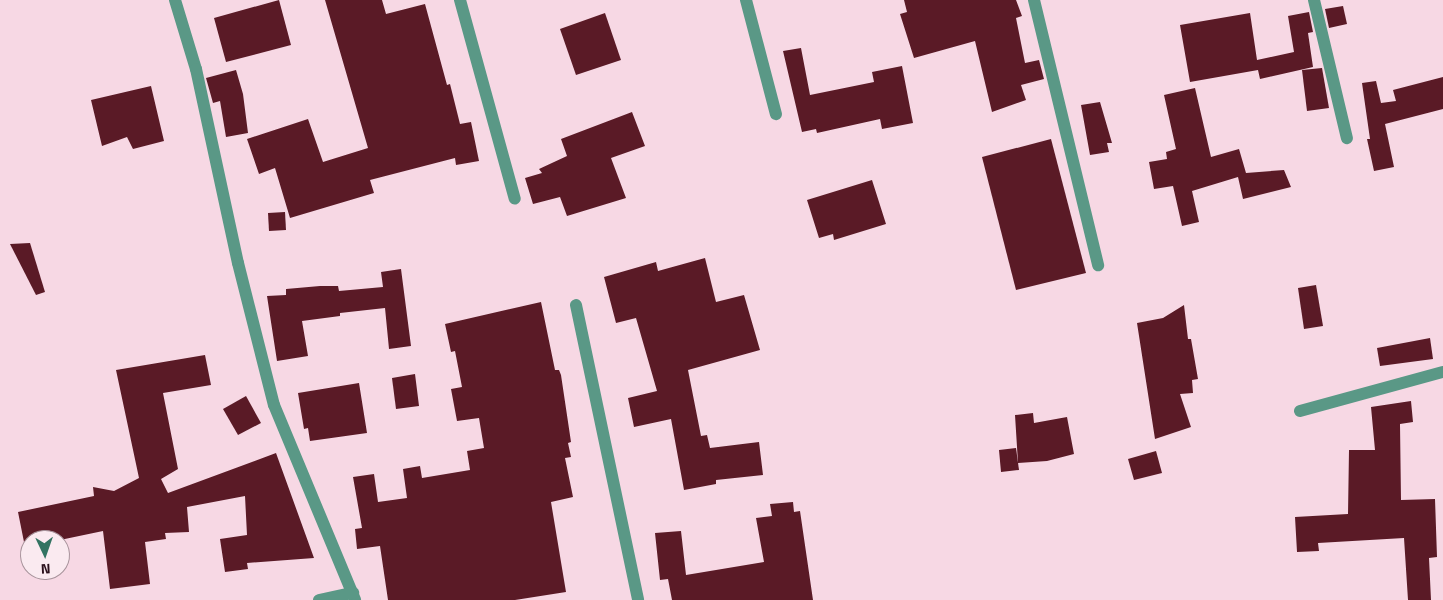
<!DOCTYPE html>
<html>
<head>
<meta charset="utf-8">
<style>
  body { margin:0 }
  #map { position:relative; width:1443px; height:600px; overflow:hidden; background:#f7d8e4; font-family:"Titillium Web",sans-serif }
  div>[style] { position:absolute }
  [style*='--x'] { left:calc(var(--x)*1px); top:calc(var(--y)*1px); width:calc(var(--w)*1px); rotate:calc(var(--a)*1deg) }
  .building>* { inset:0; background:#5a1a26 }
  .street>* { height:12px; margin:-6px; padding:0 6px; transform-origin:6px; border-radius:6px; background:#5a9886 }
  span { translate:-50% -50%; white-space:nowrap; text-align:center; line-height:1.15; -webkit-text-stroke:5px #faeaf0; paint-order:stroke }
  .north { position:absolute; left:20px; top:530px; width:50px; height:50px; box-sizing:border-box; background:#faeaf0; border:1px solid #a7939b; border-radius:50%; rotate:177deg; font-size:14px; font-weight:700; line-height:20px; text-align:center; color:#2b101c }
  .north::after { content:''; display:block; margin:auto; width:18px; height:22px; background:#337362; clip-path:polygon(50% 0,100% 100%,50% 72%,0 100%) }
</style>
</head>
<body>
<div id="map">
  <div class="building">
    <div style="clip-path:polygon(279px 0,291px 45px,226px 62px,214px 18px)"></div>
    <div style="clip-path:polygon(325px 0,382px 0,386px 14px,425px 4px,447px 85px,450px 84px,460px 124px,471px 122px,479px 161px,456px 165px,455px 158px,370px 180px,374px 193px,290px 218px,275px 168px,259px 174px,247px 139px,308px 119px,323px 162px,368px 148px)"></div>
    <div style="clip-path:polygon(904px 0,1016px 0,1022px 16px,1016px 18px,1025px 63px,1039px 60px,1044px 79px,1021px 85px,1026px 100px,992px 112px,975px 41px,914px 58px,900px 14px,907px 12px)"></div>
    <div style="clip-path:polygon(1343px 6px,1347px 24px,1329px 28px,1325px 9px)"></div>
    <div style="clip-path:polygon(1309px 12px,1313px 32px,1308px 33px,1313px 67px,1260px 79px,1258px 70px,1190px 82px,1180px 25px,1250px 13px,1257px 60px,1294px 52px,1288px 16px)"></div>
    <div style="clip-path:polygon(605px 13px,621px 60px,576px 75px,560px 29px)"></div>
    <div style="clip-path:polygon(801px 48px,810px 95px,874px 82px,872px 72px,902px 66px,913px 123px,882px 129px,880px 119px,817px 133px,816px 129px,802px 132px,783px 51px)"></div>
    <div style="clip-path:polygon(1322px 68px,1329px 108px,1307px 111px,1302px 70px)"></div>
    <div style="clip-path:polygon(236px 70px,243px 94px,248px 133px,226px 137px,220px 101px,213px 103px,206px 78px)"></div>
    <div style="clip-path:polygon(1443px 77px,1443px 109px,1385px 124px,1394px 167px,1374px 171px,1367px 139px,1370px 139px,1362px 83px,1376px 81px,1381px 103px,1396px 101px,1393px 90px)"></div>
    <div style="clip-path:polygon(151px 86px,164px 141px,133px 149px,127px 137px,102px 146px,91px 100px)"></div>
    <div style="clip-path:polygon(1195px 88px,1211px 157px,1239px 149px,1246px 173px,1284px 170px,1291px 187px,1243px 199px,1238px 177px,1192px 191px,1199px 222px,1182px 226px,1173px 186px,1154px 189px,1149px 162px,1167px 159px,1166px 152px,1176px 149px,1164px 95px)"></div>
    <div style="clip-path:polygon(1100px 102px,1112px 143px,1107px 143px,1109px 152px,1090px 155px,1081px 105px)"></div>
    <div style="clip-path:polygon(632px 112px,645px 146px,611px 158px,626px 198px,567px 216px,560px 197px,533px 204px,525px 178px,542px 173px,539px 169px,567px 156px,561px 139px)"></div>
    <div style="clip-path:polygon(1051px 139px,1086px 273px,1016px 290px,982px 157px)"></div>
    <div style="clip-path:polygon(872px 180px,886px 224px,834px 240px,833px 234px,819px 238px,807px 200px)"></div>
    <div style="clip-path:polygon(285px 212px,286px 230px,269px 231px,268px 213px)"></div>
    <div style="clip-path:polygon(30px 243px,45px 292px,36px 295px,10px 244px)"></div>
    <div style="clip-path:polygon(705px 258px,716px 302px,744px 295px,760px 350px,688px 370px,701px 436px,707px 435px,710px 448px,759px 442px,763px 475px,716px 480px,716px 484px,684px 490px,671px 419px,634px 427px,628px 398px,657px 391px,636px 318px,616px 323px,604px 277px,656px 262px,658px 271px)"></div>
    <div style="clip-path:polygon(401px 269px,411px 346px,389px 349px,385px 308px,340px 313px,340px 316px,302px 321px,308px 356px,277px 361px,267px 296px,286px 295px,286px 289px,320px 286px,338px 286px,339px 291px,383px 287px,381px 272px)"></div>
    <div style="clip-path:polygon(1316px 285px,1323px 326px,1304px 329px,1298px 288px)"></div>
    <div style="clip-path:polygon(541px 302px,555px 370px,559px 370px,561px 375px,571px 442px,568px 443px,571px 457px,565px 458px,573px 497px,551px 502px,566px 592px,515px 600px,388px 600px,380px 546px,357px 549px,355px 529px,362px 528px,353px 477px,374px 474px,378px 502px,407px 498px,403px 469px,420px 466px,422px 478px,470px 470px,467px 451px,484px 448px,479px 418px,457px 421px,451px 389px,462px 387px,455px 351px,451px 352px,445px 324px)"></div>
    <div style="clip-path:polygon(1184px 305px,1188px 339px,1191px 339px,1198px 379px,1192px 380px,1193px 393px,1180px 394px,1191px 427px,1155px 439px,1137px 323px,1163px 318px)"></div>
    <div style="clip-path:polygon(1430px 338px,1433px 359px,1380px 366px,1377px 348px)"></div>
    <div style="clip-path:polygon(205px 355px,211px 385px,163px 393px,178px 469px,161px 479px,168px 493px,276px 453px,314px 558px,247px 563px,248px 569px,225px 572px,220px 539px,247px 535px,245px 496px,187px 507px,189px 532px,165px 533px,166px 539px,145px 542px,150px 584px,110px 589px,103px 531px,60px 540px,30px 540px,30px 546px,25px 547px,18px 512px,94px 496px,93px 487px,114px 491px,139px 478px,116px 370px)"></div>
    <div style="clip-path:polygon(415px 374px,419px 406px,396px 409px,392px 378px)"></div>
    <div style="clip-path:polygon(359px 383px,367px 433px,310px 441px,308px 428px,304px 429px,298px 393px)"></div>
    <div style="clip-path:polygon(246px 396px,261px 423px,238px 435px,223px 409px)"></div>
    <div style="clip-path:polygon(1411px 401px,1413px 422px,1400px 424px,1401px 500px,1435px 499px,1437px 557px,1429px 558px,1431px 600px,1408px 600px,1404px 538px,1318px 543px,1319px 551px,1297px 552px,1295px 517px,1348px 514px,1349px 450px,1375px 450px,1371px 407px)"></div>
    <div style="clip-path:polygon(1033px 413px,1034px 423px,1067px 417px,1074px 454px,1047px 461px,1018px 463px,1015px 415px)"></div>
    <div style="clip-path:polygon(1016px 448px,1019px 470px,1001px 472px,999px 450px)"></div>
    <div style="clip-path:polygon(1156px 451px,1162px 473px,1134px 480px,1128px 459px)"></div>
    <div style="clip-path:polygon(793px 502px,794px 512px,800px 511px,813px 600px,672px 600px,668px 579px,660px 580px,655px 533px,681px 531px,686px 575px,764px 562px,756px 518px,772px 516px,770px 504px)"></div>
  </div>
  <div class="street">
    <div style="--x:175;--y:0;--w:72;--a:73.1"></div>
    <div style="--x:196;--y:69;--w:198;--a:77.8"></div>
    <div style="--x:238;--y:263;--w:146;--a:75.8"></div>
    <div style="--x:274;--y:405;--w:211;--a:67.4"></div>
    <div style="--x:460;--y:0;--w:206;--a:74.6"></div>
    <div style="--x:746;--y:0;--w:118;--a:75.3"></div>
    <div style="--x:1034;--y:0;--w:273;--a:76.4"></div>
    <div style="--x:1314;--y:0;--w:142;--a:76.6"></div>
    <div style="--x:576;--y:305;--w:301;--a:78.1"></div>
    <div style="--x:1300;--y:411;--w:148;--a:-15.3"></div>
    <div style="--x:319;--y:600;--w:35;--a:-12"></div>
  </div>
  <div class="north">N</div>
</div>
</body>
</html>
